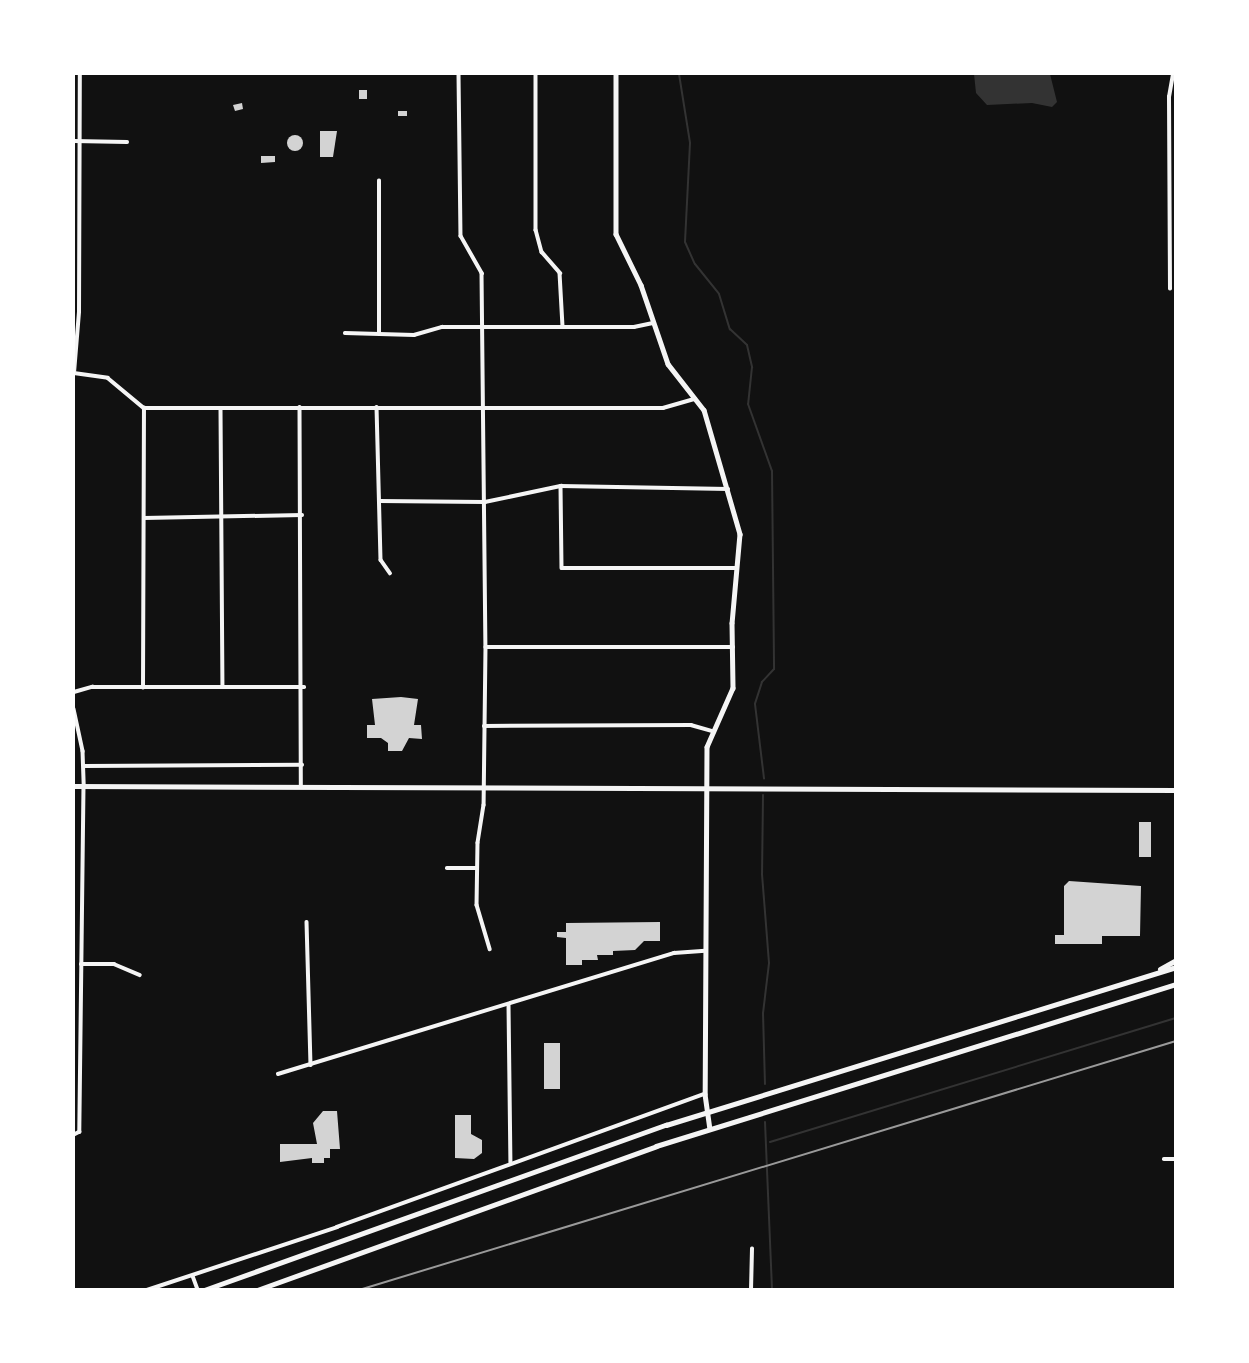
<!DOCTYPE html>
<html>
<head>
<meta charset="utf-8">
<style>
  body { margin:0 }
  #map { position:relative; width:1249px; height:1363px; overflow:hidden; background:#111; font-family:Signika,sans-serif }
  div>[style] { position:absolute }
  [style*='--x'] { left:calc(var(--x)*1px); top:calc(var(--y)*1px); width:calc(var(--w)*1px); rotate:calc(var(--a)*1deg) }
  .water>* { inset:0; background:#333 }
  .stream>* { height:2px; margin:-1px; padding:0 1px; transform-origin:1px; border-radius:1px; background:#333 }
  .building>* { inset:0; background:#d3d3d3 }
  .round { border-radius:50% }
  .minor>* { height:3.5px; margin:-1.75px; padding:0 1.75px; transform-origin:1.75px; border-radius:1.75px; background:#f5f5f5 }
  .tertiary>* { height:4.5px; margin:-2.25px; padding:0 2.25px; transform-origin:2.25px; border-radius:2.25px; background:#f5f5f5 }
  .secondary>* { height:5px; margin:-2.5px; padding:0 2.5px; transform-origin:2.5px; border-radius:2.5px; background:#f5f5f5 }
  .primary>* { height:5px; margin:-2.5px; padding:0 2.5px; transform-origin:2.5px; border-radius:2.5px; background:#f5f5f5 }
  .rail>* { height:2px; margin:-1px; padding:0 1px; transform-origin:1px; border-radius:1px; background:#9a9a9a }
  span { translate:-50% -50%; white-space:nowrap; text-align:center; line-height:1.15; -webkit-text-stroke:6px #fff; paint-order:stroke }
  .frame { position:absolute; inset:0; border:75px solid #fff; pointer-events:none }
</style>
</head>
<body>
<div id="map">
  <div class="water">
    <div style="clip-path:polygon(974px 74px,1050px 74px,1057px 102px,1052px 107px,1032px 103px,987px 105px,976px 93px)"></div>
  </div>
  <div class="stream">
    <div style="--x:679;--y:74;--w:70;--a:80.9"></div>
    <div style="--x:690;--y:143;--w:99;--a:92.9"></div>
    <div style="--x:685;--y:242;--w:24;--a:66"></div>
    <div style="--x:695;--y:264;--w:38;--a:51"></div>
    <div style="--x:719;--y:294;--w:37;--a:73"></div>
    <div style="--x:730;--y:329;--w:23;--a:43"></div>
    <div style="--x:747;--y:345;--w:23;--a:77"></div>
    <div style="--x:752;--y:367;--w:37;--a:96"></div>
    <div style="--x:748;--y:404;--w:71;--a:70.3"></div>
    <div style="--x:772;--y:471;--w:198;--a:89.4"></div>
    <div style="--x:774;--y:669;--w:18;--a:133"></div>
    <div style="--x:762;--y:682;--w:23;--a:108"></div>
    <div style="--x:755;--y:704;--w:75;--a:83.1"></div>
    <div style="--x:763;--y:795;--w:79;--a:90.7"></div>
    <div style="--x:762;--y:874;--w:89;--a:85.5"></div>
    <div style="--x:769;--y:963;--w:50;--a:96.8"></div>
    <div style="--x:763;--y:1013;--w:71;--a:88.4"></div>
    <div style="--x:765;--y:1122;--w:168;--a:87.6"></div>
    <div style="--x:770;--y:1142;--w:425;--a:-17"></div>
  </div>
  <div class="building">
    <div style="clip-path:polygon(359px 90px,367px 90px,367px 99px,359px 99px)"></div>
    <div style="clip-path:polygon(242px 103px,243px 109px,235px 111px,233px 105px)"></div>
    <div style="clip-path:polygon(398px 111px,407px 111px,407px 116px,398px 116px)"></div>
    <div style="clip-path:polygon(320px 131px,337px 131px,333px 157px,320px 157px)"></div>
    <div class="round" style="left:287px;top:135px;width:16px;height:16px"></div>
    <div style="clip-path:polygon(261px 156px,275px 156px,275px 162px,261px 163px)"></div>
    <div style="clip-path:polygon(401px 697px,418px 699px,414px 725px,421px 725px,422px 739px,409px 738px,402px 751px,388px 751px,388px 743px,381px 738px,367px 738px,367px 725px,375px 725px,372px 699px)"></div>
    <div style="clip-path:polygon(1139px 822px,1151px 822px,1151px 857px,1139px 857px)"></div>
    <div style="clip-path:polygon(1069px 881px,1141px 886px,1140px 936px,1102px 936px,1102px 944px,1055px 944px,1055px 935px,1064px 935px,1064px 886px)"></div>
    <div style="clip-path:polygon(660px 922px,660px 941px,644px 941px,635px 950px,613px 951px,613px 955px,597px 955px,598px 960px,582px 960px,582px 965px,566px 965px,566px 938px,557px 937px,557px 932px,566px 932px,566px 923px)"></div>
    <div style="clip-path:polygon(544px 1043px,560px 1043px,560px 1089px,544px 1089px)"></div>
    <div style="clip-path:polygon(323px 1111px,337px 1111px,340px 1149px,330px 1149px,330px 1158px,324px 1158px,324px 1163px,312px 1163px,312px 1158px,280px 1162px,280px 1144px,317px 1144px,313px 1123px)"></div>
    <div style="clip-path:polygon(455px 1115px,471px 1115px,471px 1134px,482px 1140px,482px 1153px,474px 1159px,455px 1158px)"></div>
  </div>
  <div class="minor">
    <div style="--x:459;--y:74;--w:162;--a:89.3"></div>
    <div style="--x:461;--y:236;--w:43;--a:60.4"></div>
    <div style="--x:482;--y:273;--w:374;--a:89.4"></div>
    <div style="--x:486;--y:647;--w:158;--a:90.7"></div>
    <div style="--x:484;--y:805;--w:38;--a:99"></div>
    <div style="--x:478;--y:843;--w:62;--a:90.9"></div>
    <div style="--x:477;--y:905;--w:46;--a:73.5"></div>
    <div style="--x:536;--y:74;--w:156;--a:90"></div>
    <div style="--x:536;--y:230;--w:23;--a:75"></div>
    <div style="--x:542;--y:252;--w:28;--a:49"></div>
    <div style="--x:560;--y:273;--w:53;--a:86.8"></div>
    <div style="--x:74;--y:141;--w:53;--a:1.1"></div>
    <div style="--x:1170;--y:289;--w:192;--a:-90.3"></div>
    <div style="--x:1169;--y:97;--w:23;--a:-80"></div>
    <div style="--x:345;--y:333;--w:69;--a:1.7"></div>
    <div style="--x:414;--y:335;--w:29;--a:-16"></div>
    <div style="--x:442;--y:327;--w:192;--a:0"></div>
    <div style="--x:634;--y:327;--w:19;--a:-12"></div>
    <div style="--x:379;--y:334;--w:153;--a:-90"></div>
    <div style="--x:74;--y:373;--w:34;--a:8"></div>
    <div style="--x:108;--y:378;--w:47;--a:39.8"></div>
    <div style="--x:144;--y:408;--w:519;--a:0"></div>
    <div style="--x:663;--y:408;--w:33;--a:-16"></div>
    <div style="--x:74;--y:373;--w:61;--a:-85.3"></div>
    <div style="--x:79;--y:312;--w:238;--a:-89.8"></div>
    <div style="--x:300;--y:407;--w:379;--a:89.8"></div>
    <div style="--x:377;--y:407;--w:153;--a:88.5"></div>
    <div style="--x:381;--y:560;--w:16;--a:55"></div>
    <div style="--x:221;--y:409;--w:278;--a:89.6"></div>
    <div style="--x:561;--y:486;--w:82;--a:89.3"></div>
    <div style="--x:562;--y:568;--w:175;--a:0"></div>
    <div style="--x:379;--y:501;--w:106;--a:0.5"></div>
    <div style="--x:485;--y:502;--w:78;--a:-11.9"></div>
    <div style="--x:561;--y:486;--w:167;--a:1"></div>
    <div style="--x:144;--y:518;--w:158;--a:-1.1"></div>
    <div style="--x:486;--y:647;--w:247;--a:0"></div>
    <div style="--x:143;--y:688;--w:280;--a:-89.8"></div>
    <div style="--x:74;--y:692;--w:19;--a:-16"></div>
    <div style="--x:92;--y:687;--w:212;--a:0"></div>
    <div style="--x:74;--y:709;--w:43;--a:77.9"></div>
    <div style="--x:83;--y:751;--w:35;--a:88"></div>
    <div style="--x:84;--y:786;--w:346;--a:90.7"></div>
    <div style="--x:80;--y:1132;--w:7;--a:153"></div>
    <div style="--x:484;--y:726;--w:207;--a:-0.3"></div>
    <div style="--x:691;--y:725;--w:22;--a:16"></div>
    <div style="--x:84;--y:766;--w:218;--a:-0.3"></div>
    <div style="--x:447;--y:868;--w:30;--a:0"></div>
    <div style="--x:307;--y:922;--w:143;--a:88.4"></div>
    <div style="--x:81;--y:964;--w:33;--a:0"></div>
    <div style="--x:114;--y:964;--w:28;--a:23"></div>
    <div style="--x:509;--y:1005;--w:157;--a:89.3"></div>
    <div style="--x:278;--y:1074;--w:414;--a:-17"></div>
    <div style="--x:674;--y:953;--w:31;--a:-4"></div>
    <div style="--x:1164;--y:1159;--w:12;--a:0"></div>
    <div style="--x:193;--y:1276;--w:15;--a:70"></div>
    <div style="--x:147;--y:1290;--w:200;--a:-18.3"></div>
    <div style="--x:337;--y:1227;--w:391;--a:-19.9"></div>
    <div style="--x:751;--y:1290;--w:41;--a:-88.6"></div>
  </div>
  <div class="tertiary">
    <div style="--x:616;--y:74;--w:160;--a:90"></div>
    <div style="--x:616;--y:234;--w:57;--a:63.9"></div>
    <div style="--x:641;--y:285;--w:83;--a:71.1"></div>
    <div style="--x:668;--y:364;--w:58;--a:52"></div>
    <div style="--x:704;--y:410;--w:129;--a:73.8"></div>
    <div style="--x:740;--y:534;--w:89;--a:95.1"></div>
    <div style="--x:732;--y:623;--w:65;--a:89.1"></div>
    <div style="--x:733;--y:688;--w:64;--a:113.8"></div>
    <div style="--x:707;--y:747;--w:347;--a:90.3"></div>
    <div style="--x:705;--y:1094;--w:34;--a:82"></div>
  </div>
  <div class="secondary">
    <div style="--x:74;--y:786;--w:1102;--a:0.21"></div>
  </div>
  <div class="primary">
    <div style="--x:1160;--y:969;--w:18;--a:-29"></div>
    <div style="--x:204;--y:1290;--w:491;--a:-19.7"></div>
    <div style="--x:666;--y:1125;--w:534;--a:-17.21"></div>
    <div style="--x:257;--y:1290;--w:424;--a:-19.8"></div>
    <div style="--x:656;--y:1146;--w:545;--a:-17.3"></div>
  </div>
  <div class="rail">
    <div style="--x:359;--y:1290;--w:854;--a:-16.95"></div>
  </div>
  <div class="frame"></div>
</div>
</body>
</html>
